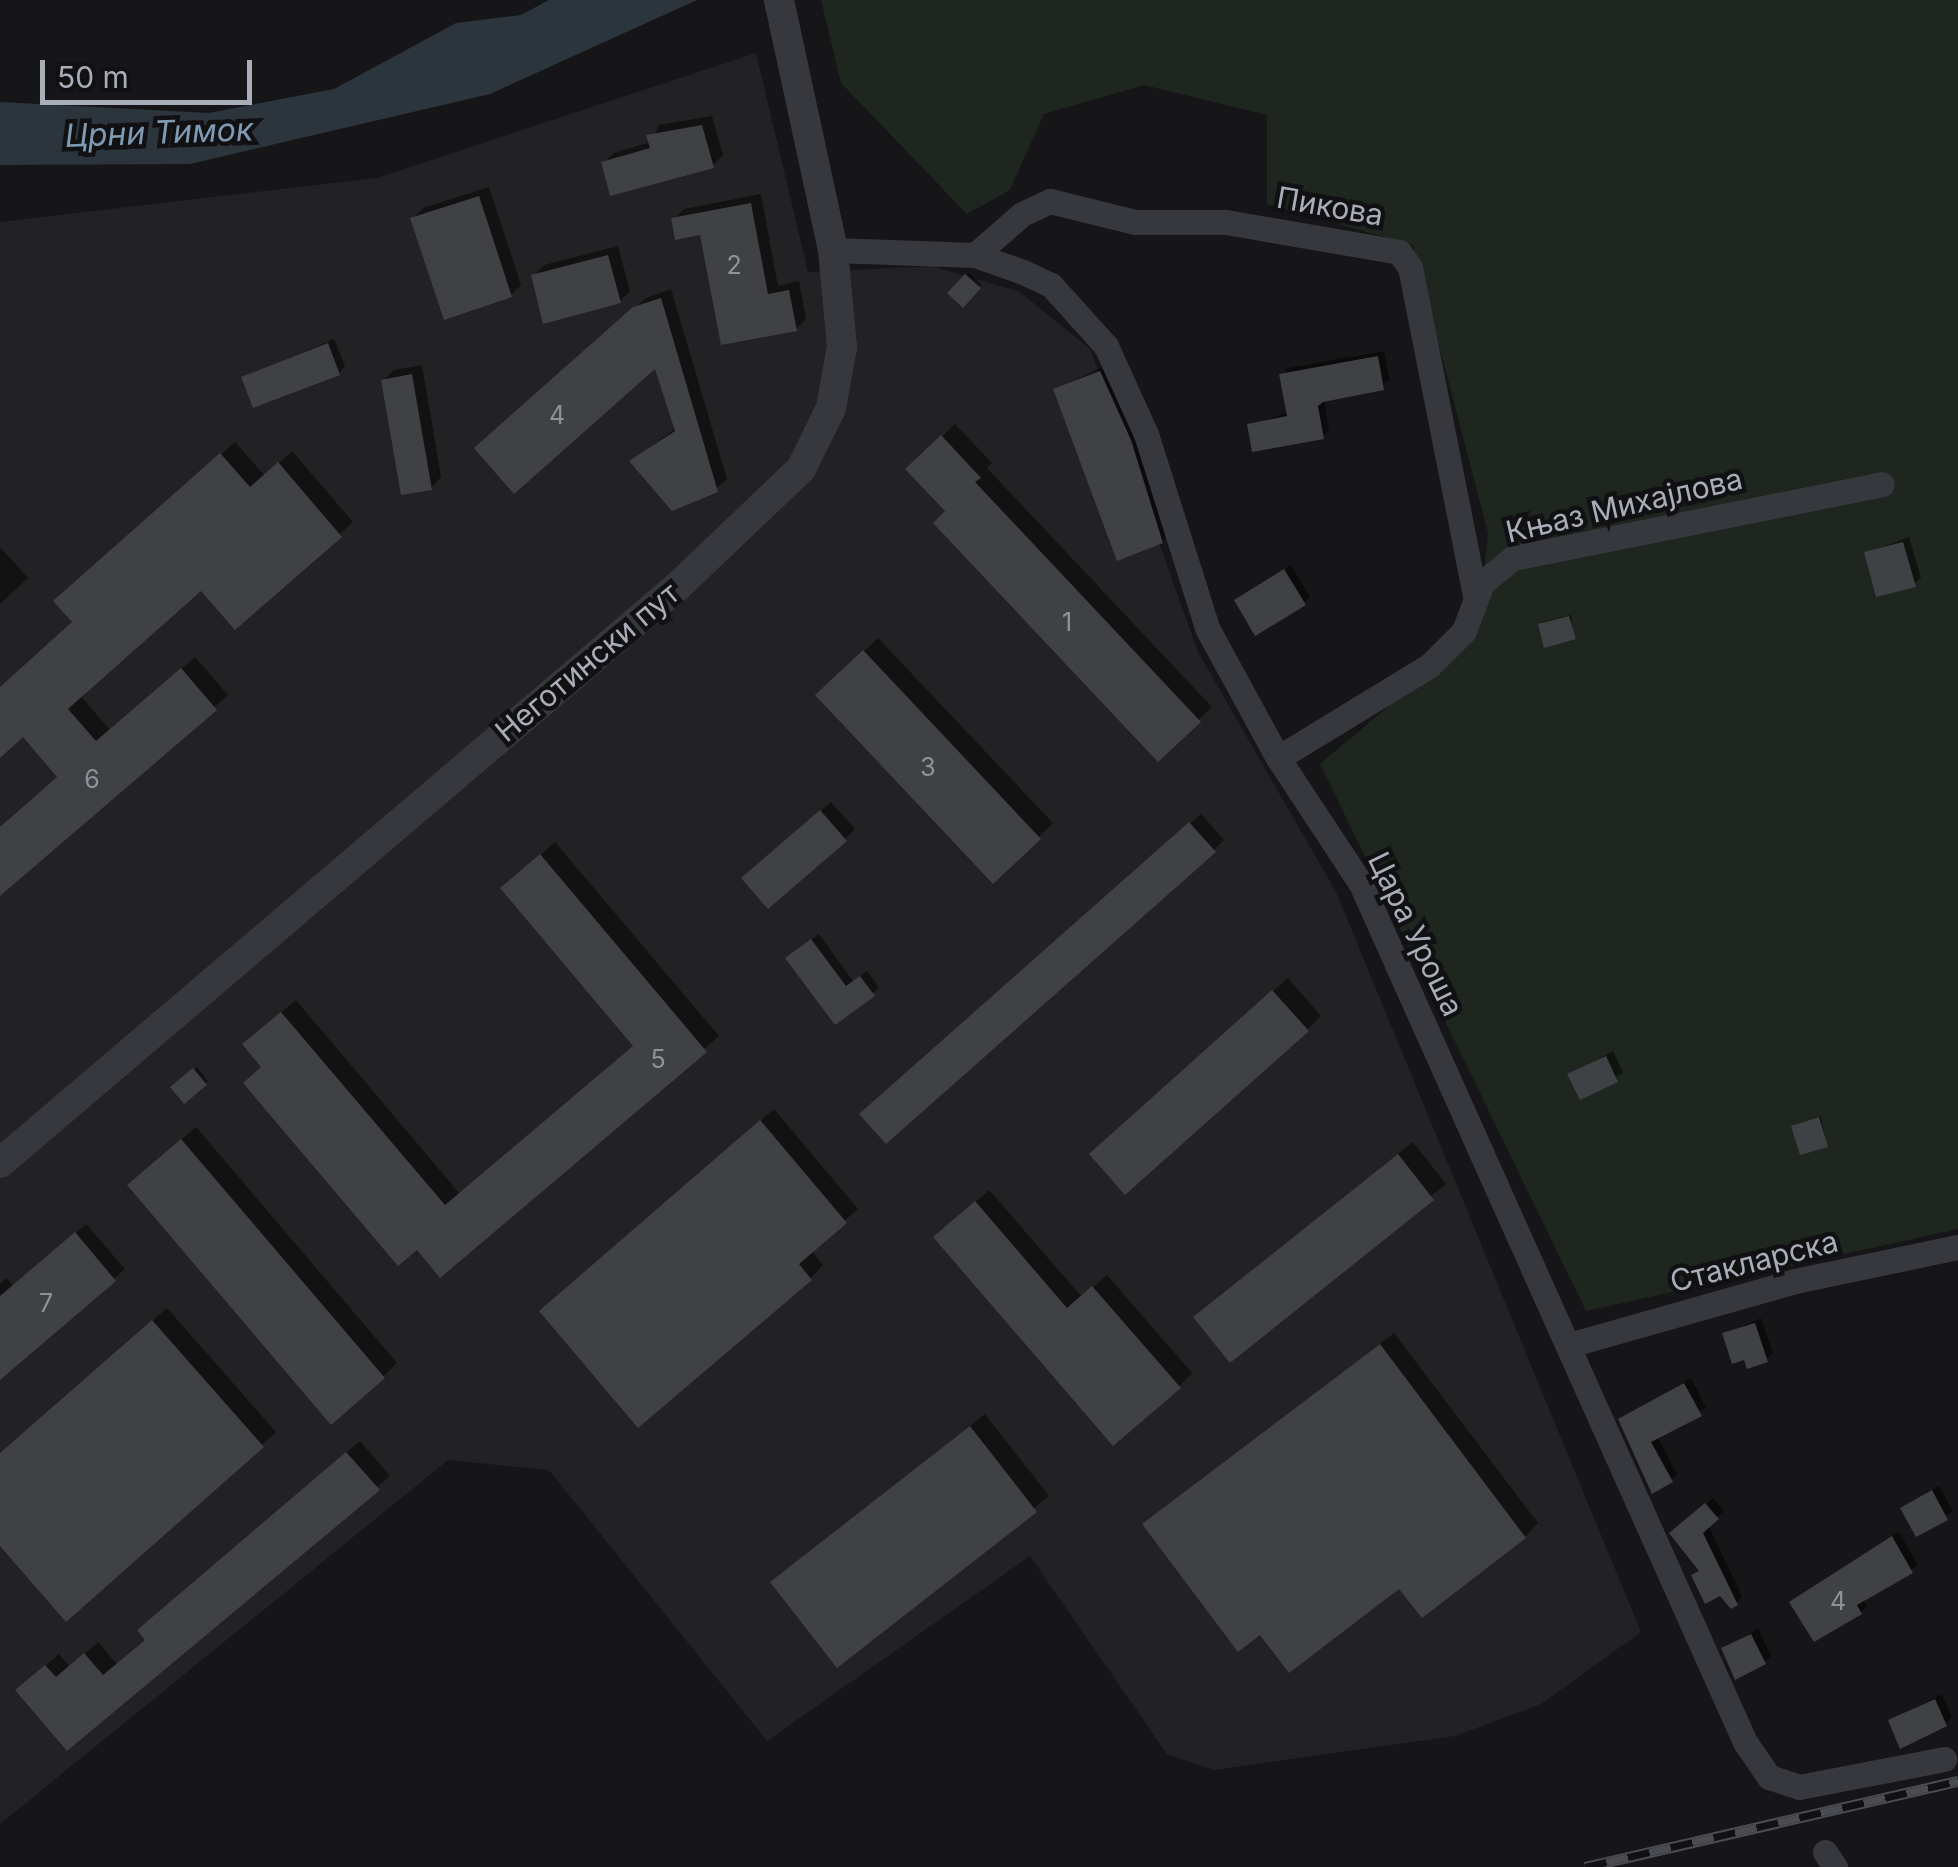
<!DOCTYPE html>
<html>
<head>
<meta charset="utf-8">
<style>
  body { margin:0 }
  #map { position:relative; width:1958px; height:1867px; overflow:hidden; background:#161618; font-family:Inter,sans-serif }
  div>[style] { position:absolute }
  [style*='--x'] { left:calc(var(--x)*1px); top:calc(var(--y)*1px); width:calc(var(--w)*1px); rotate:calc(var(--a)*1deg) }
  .built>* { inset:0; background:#222225 }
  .green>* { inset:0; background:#1e261f }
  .water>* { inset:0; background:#2c353c }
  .shadow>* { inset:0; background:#0007 }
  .building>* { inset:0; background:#404145 }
  .minor>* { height:25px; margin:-12.5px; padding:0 12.5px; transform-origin:12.5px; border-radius:12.5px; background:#37383d }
  .tertiary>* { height:30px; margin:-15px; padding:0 15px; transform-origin:15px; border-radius:15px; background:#37383d }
  .rail>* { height:11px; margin-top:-5.5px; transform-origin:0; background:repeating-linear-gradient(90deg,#111113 0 22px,#4a4c52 0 44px); box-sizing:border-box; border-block:2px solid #4a4c52 }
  span { translate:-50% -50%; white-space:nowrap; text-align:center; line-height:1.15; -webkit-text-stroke:9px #111113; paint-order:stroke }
  .number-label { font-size:25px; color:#8e929b }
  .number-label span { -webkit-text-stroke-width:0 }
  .street-label { font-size:30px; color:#a8adb8 }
  .water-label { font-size:32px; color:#7f9bb3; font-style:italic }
  .scale { position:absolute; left:40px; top:60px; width:212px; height:45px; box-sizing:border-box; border:5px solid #a8adb8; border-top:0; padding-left:12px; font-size:30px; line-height:35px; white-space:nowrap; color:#a8adb8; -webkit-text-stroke:8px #111113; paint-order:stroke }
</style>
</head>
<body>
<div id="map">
  <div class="built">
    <div style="clip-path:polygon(756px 53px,808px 272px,932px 266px,1020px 292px,1090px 349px,1198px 652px,1336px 892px,1641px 1632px,1541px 1704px,1455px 1736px,1214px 1770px,1167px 1754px,1030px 1556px,767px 1741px,549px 1470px,448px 1460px,0 1824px,0 222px,377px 178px)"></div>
  </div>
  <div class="green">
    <div style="clip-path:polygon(821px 0,1958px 0,1958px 1229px,1586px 1311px,1320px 764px,1478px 631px,1488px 533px,1413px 245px,1267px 204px,1267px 115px,1144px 85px,1044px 114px,1010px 190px,967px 214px,841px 83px)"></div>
  </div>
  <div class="water">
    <div style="clip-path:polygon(549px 0,697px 0,490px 94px,190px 164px,0 165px,0 102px,209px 113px,334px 89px,456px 23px,521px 15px)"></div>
  </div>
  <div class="shadow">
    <div style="clip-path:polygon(712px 116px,723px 155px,713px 165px,603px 163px,614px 153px,651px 142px,659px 125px)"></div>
    <div style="clip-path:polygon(489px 187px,521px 285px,511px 295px,413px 219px,423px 208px)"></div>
    <div style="clip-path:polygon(761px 194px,778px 286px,799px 281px,806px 319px,796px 329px,702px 232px,674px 219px,684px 209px)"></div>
    <div style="clip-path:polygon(618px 246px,630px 291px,620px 301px,534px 276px,544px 265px)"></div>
    <div style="clip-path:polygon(969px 273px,982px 285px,963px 305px,951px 293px)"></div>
    <div style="clip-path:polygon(671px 289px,727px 479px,716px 489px,632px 461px,676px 428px,656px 365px,487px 438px,646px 298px)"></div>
    <div style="clip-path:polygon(334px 339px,345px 366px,339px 373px,244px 378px)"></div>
    <div style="clip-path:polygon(1384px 351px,1390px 381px,1324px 399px,1329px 430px,1323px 436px,1250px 425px,1289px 412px,1282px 375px,1288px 368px)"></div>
    <div style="clip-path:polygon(1110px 363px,1172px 531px,1162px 541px,1056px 390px)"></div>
    <div style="clip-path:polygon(422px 365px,441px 477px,431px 488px,384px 380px,394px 370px)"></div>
    <div style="clip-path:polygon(955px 424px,992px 463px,987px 468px,1212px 707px,1158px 758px,909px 469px)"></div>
    <div style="clip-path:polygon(235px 442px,265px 476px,292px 451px,353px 522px,235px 627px,201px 587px,80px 695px,110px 730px,195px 657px,228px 695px,0 895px,0 829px,60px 776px,23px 734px,0 754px,0 689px,75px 622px,70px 588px)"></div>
    <div style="clip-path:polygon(1909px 537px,1921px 578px,1914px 584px,1867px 553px)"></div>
    <div style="clip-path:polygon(0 547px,28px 578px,0 604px)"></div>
    <div style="clip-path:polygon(1291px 565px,1310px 597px,1304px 603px,1237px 600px)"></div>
    <div style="clip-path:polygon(1571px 615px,1574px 637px,1541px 625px,1543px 622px)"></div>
    <div style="clip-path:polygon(878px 638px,1053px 823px,993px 880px,818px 695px)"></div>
    <div style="clip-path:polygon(831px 802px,855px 829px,845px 839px,755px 868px)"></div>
    <div style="clip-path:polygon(1201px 814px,1224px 840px,1214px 850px,873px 1104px)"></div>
    <div style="clip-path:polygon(555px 842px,719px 1036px,440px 1274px,264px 1066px,259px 1031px,296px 1000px,460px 1194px,636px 1045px,517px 875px)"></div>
    <div style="clip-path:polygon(819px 934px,853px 981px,867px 971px,879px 988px,836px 1021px,795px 952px)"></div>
    <div style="clip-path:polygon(1288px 978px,1321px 1016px,1307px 1030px,1106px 1140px)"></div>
    <div style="clip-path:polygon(1613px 1051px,1623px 1073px,1581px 1097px,1570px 1075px)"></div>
    <div style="clip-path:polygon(197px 1067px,208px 1081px,185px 1100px,173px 1087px)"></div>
    <div style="clip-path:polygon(774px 1109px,858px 1209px,811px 1250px,823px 1265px,811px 1278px,638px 1424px,555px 1298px)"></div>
    <div style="clip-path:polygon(1821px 1116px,1826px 1145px,1794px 1126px,1797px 1124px)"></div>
    <div style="clip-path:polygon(196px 1127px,397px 1363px,383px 1377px,144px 1172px)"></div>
    <div style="clip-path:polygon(1413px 1142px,1446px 1184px,1230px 1359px,1210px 1304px)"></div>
    <div style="clip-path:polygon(989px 1190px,1082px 1297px,1107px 1275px,1192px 1373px,1179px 1386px,936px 1237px)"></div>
    <div style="clip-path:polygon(86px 1224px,125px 1269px,1px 1376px,0 1284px,7px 1278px,13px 1286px)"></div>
    <div style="clip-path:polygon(167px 1308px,276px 1432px,66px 1618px,0 1542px,0 1455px)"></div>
    <div style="clip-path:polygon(1761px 1318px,1773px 1353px,1766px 1360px,1725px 1334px)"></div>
    <div style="clip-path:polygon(1394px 1333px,1538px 1523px,1525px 1537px,1260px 1632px,1145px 1525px)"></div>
    <div style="clip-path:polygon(1691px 1378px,1706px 1408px,1657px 1436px,1677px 1474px,1671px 1480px,1621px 1420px)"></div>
    <div style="clip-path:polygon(985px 1414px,1049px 1496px,837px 1665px,773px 1582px)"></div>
    <div style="clip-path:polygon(360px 1441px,390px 1476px,67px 1747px,31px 1678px,59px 1654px,70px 1667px,98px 1642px,117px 1664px,147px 1638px,153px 1618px)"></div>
    <div style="clip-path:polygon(1939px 1486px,1953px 1511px,1917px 1534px,1903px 1508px)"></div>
    <div style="clip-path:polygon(1713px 1498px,1724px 1511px,1708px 1525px,1742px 1596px,1736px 1603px,1694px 1575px,1700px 1569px,1679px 1527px)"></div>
    <div style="clip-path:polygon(1899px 1532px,1918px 1565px,1863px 1599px,1867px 1606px,1861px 1612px,1799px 1596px)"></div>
    <div style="clip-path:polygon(1758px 1629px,1771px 1656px,1764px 1662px,1724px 1649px)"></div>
    <div style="clip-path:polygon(1942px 1694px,1952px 1717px,1946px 1724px,1891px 1720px)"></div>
  </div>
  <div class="building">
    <div style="clip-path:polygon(702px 125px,714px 168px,610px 196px,601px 162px,650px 148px,646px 135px)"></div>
    <div style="clip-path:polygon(479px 196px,512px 297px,444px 320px,410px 218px)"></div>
    <div style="clip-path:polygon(751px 203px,768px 294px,789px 290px,797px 331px,721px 345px,700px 235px,675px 240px,671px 218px)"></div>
    <div style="clip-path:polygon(608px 255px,621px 303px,543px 324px,531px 275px)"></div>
    <div style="clip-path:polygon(965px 274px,981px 288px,963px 308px,947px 293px)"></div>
    <div style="clip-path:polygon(661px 298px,718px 492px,672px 511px,629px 461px,675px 431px,655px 369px,514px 494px,474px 448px,633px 307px)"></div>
    <div style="clip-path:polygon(328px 343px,340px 375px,253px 408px,241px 377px)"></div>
    <div style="clip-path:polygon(1378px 356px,1384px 390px,1323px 402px,1318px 406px,1324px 439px,1252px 452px,1247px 424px,1287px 416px,1279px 374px)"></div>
    <div style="clip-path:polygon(1100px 371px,1131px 440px,1163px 543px,1117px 561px,1053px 389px)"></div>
    <div style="clip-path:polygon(412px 374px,432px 490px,401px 495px,381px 380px)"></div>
    <div style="clip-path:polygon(941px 435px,981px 478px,975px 482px,1201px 722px,1158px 762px,933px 523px,945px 511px,905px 469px)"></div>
    <div style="clip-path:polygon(220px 453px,250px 487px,278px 462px,342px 537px,235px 630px,201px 591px,68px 709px,96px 741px,181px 668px,217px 710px,0 896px,0 827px,57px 777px,23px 737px,0 758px,0 687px,72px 622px,53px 601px)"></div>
    <div style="clip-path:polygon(1903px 542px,1916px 587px,1876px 597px,1864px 552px)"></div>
    <div style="clip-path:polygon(1284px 569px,1306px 605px,1255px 636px,1234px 600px)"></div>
    <div style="clip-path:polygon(1569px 616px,1576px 639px,1544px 648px,1538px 624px)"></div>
    <div style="clip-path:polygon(863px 650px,1041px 839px,993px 884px,815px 695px)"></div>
    <div style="clip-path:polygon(820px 810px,847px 841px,768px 909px,741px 878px)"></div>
    <div style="clip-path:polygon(1189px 822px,1216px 852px,886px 1144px,859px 1114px)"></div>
    <div style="clip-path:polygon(540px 854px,707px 1052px,440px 1278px,417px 1250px,398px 1266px,243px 1083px,261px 1067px,242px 1044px,281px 1012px,445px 1205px,633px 1046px,500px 888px)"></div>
    <div style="clip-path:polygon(811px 939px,846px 986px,860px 976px,875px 996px,835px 1025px,785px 958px)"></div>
    <div style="clip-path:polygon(1272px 990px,1309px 1031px,1125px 1195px,1089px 1154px)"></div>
    <div style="clip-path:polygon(1606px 1056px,1618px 1082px,1580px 1100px,1567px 1074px)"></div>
    <div style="clip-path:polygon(193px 1068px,207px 1085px,184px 1104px,170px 1087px)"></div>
    <div style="clip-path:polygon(1819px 1117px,1828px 1147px,1800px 1155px,1791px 1126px)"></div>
    <div style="clip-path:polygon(760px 1120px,847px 1223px,799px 1264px,812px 1280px,638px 1428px,539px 1311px)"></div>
    <div style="clip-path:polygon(181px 1139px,385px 1378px,331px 1425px,127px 1185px)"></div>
    <div style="clip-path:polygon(1398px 1154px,1434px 1200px,1230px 1363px,1193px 1317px)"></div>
    <div style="clip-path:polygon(975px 1201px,1067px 1308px,1092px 1286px,1181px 1388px,1113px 1446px,933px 1237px)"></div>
    <div style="clip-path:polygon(75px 1232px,116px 1281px,0 1380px,0 1296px)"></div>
    <div style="clip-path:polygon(152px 1320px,264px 1447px,66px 1622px,0 1546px,0 1453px)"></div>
    <div style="clip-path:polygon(1755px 1323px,1768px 1362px,1747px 1369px,1744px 1360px,1732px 1364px,1722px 1333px)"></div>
    <div style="clip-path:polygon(1380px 1344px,1526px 1538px,1422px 1618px,1399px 1589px,1289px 1673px,1260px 1635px,1238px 1652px,1142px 1524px)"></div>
    <div style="clip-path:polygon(1684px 1383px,1702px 1416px,1651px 1442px,1673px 1482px,1652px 1494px,1618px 1419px)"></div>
    <div style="clip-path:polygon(970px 1426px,1037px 1512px,837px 1668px,770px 1582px)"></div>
    <div style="clip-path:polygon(346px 1452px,380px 1490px,67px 1751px,15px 1690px,45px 1665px,56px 1677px,84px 1653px,103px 1675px,145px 1640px,137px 1630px)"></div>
    <div style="clip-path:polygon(1932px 1490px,1948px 1520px,1916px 1537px,1900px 1508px)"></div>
    <div style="clip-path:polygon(1705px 1503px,1719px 1519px,1703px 1533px,1738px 1605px,1731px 1609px,1720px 1596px,1705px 1604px,1691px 1575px,1699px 1571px,1669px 1533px)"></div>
    <div style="clip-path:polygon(1892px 1536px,1913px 1573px,1857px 1605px,1862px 1614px,1814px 1642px,1789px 1602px)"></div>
    <div style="clip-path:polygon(1751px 1634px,1766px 1664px,1735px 1680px,1721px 1648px)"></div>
    <div style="clip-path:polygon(1935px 1699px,1947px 1726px,1900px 1749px,1888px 1720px)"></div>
  </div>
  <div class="minor">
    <div style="--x:833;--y:250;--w:142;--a:2"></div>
    <div style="--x:975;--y:255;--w:51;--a:19.5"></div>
    <div style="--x:1023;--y:272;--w:31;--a:25"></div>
    <div style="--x:1051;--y:285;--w:82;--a:48"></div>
    <div style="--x:1106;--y:346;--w:97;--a:65.6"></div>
    <div style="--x:1146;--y:434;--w:203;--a:72.5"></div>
    <div style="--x:1207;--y:628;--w:148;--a:61.4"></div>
    <div style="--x:1278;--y:758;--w:151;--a:56.6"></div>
    <div style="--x:1361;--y:884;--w:940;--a:65.89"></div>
    <div style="--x:1745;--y:1742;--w:42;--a:55.6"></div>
    <div style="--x:1769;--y:1777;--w:32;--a:18"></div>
    <div style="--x:1799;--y:1787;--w:148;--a:-10.9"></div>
    <div style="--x:975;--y:255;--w:62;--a:-41.1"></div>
    <div style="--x:1022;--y:214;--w:31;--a:-25"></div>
    <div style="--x:1050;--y:201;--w:88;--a:13.9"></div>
    <div style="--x:1135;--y:222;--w:91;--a:0"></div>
    <div style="--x:1226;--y:222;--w:176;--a:9.8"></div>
    <div style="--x:1399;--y:252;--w:19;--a:54"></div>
    <div style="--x:1410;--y:267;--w:338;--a:78.8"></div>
    <div style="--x:1278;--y:758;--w:177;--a:-31.4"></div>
    <div style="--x:1429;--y:666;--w:49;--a:-45"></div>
    <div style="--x:1464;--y:631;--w:51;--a:-69.4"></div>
    <div style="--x:1482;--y:583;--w:40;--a:-39"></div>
    <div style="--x:1513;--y:558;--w:376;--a:-11.3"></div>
    <div style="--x:1569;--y:1345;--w:235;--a:-15.8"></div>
    <div style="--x:1795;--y:1281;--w:167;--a:-11.8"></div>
    <div style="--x:1825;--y:1852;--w:18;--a:56"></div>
  </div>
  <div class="tertiary">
    <div style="--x:0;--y:1163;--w:889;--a:-40.39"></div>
    <div style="--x:677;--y:587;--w:171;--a:-43.6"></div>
    <div style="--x:801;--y:469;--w:68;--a:-63.8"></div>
    <div style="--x:831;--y:408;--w:62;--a:-79.8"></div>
    <div style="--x:842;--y:347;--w:97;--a:-95.3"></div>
    <div style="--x:833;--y:250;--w:256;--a:-102.2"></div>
  </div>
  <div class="rail">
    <div style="--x:1585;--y:1867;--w:383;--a:-13"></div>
  </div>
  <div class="number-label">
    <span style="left:734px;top:265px">2</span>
    <span style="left:557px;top:415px">4</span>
    <span style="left:1067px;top:622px">1</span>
    <span style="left:928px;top:767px">3</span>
    <span style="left:92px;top:779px">6</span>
    <span style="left:658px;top:1059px">5</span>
    <span style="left:46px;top:1303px">7</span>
    <span style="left:1838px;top:1601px">4</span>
  </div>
  <div class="street-label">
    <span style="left:1330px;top:206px;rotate:10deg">Пикова</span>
    <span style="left:1624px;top:505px;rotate:-13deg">Књаз Михајлова</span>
    <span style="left:587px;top:662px;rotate:-40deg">Неготински пут</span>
    <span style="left:1416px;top:934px;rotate:64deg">Цара Уроша</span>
    <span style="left:1754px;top:1261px;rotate:-14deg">Стакларска</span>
  </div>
  <div class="water-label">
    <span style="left:159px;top:133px;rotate:-2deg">Црни Тимок</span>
  </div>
  <div class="scale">50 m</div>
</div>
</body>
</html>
